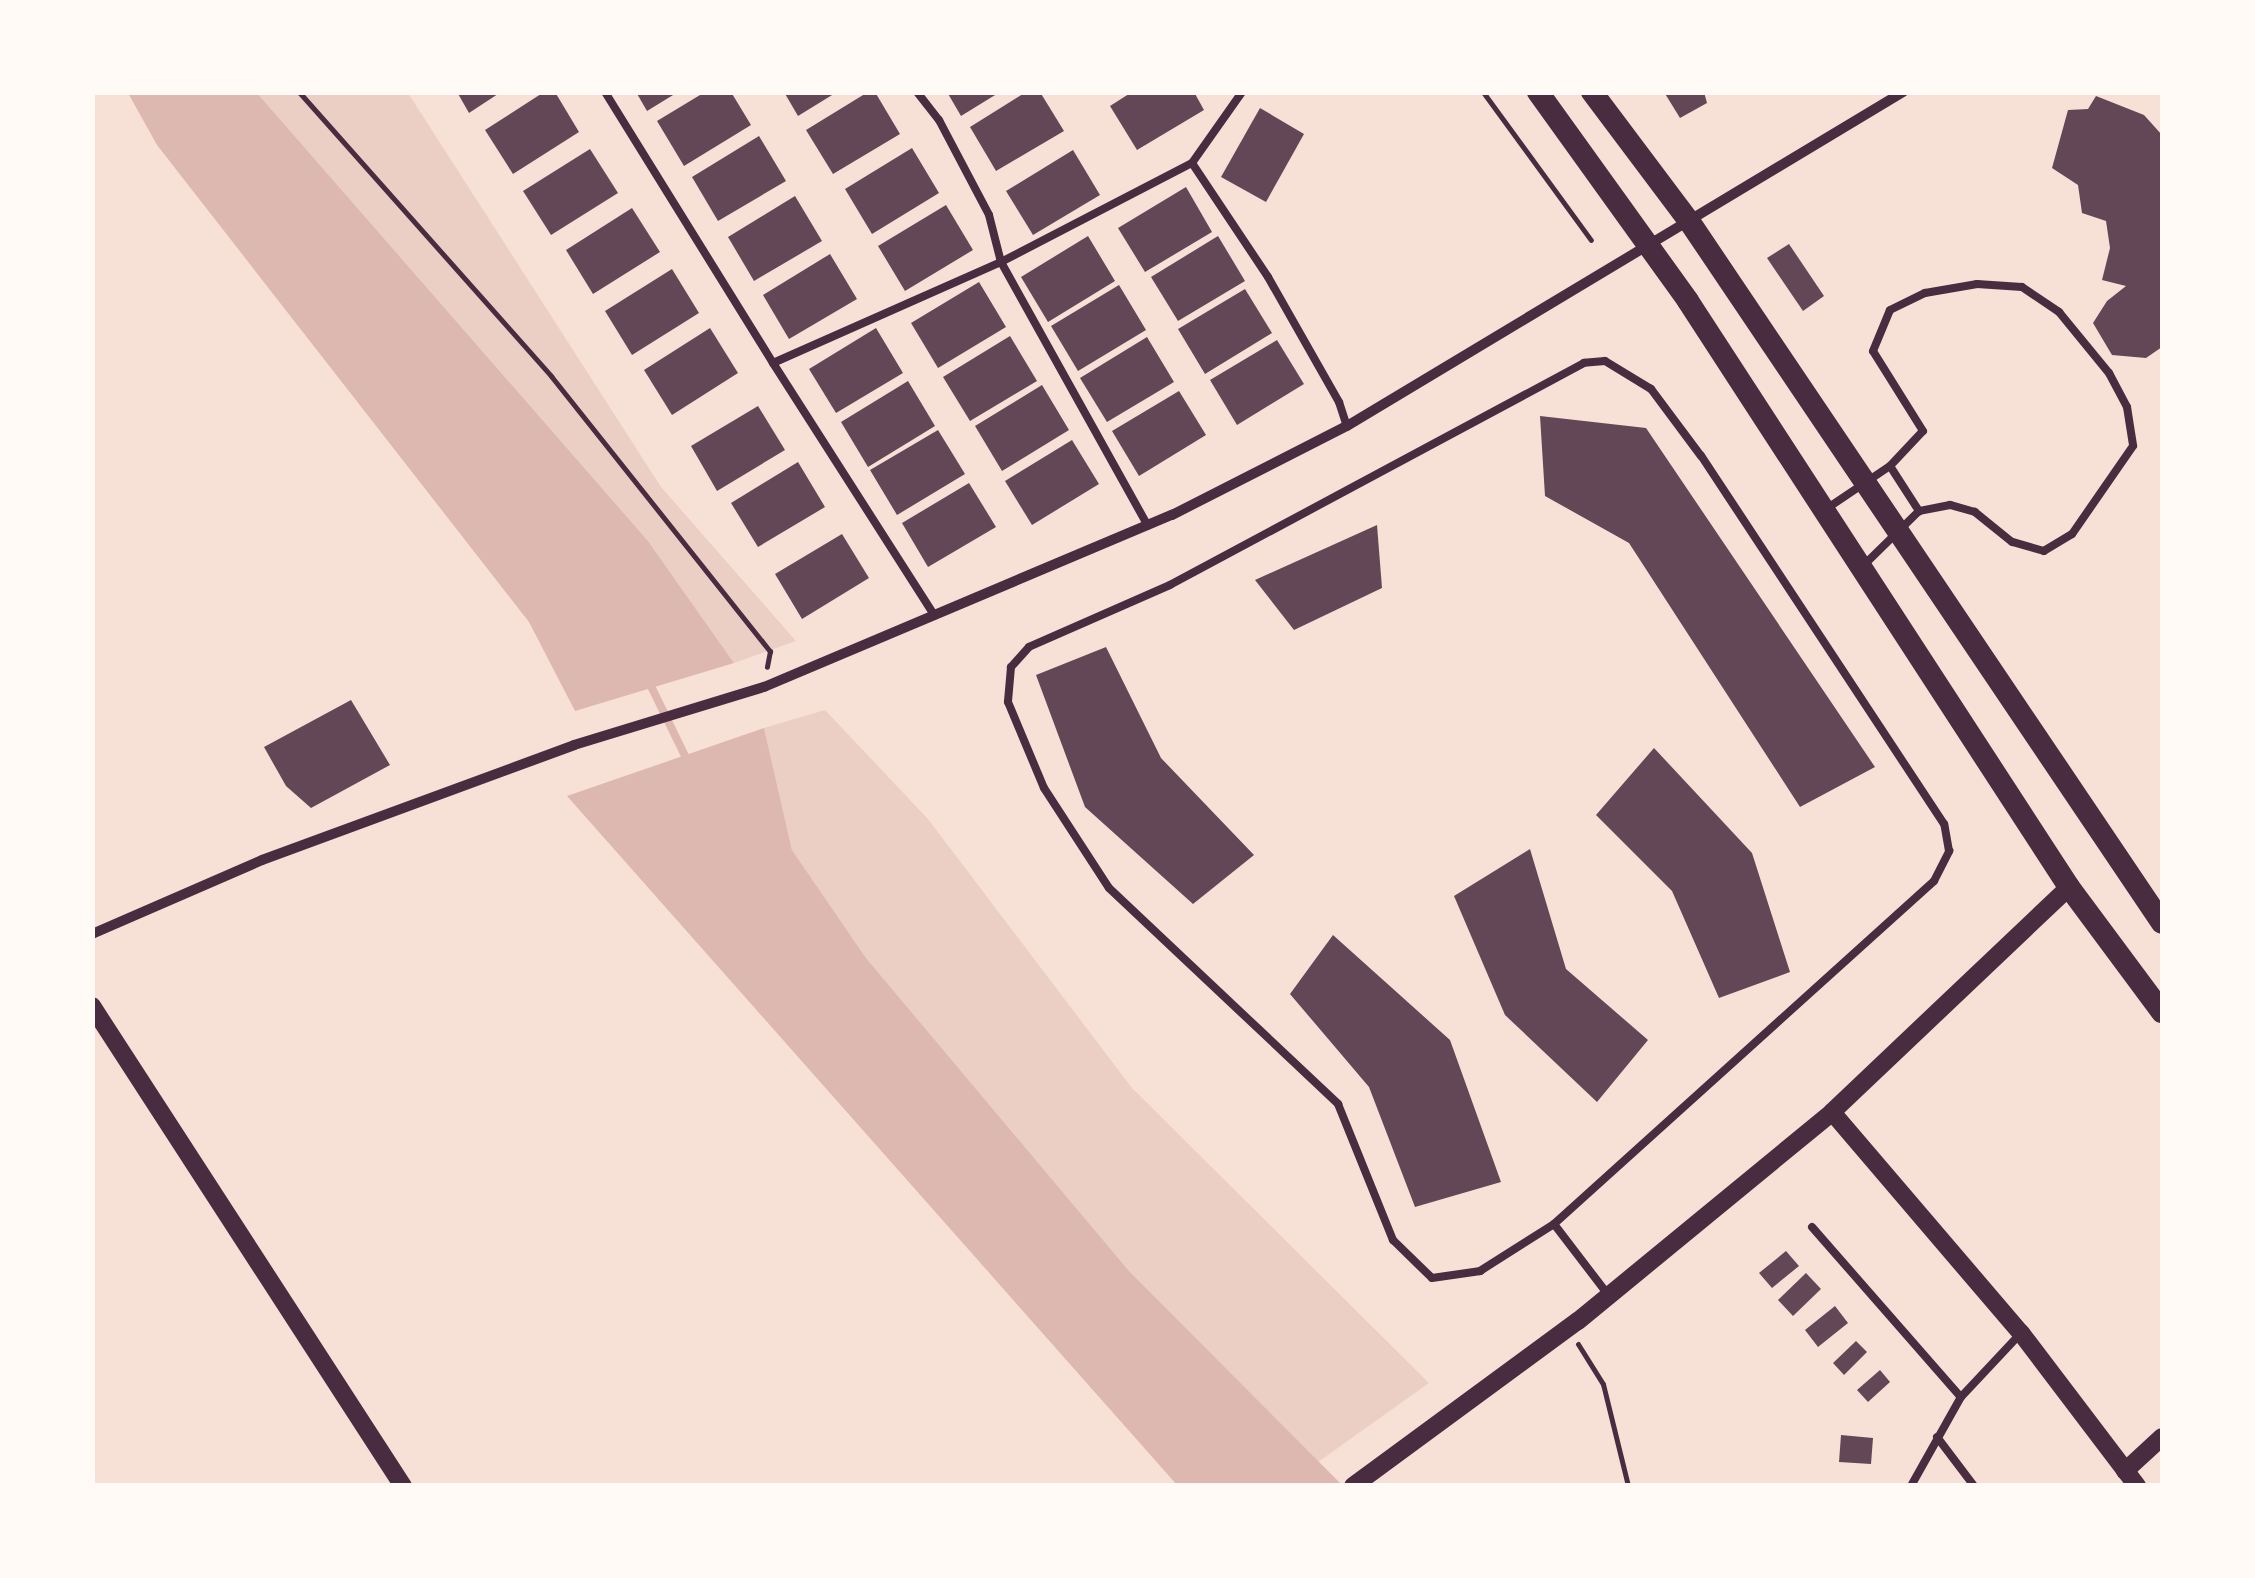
<!DOCTYPE html>
<html>
<head>
<meta charset="utf-8">
<style>
  body { margin:0 }
  #map { position:relative; width:2255px; height:1578px; overflow:hidden; background:#f7e1d7; font-family:Overpass,sans-serif }
  div>[style] { position:absolute }
  [style*='--x'] { left:calc(var(--x)*1px); top:calc(var(--y)*1px); width:calc(var(--w)*1px); rotate:calc(var(--a)*1deg) }
  .green>* { inset:0; background:#ebcfc5 }
  .water>* { inset:0; background:#dcb8b0 }
  .stream>* { height:8px; margin:-4px; padding:0 4px; transform-origin:4px; border-radius:4px; background:#dcb8b0 }
  .building>* { inset:0; background:#644757 }
  .path>* { height:5px; margin:-2.5px; padding:0 2.5px; transform-origin:2.5px; border-radius:2.5px; background:#4a2c40 }
  .service>* { height:8px; margin:-4px; padding:0 4px; transform-origin:4px; border-radius:4px; background:#4a2c40 }
  .minor>* { height:10px; margin:-5px; padding:0 5px; transform-origin:5px; border-radius:5px; background:#4a2c40 }
  .tertiary>* { height:18px; margin:-9px; padding:0 9px; transform-origin:9px; border-radius:9px; background:#4a2c40 }
  .primary>* { height:22px; margin:-11px; padding:0 11px; transform-origin:11px; border-radius:11px; background:#4a2c40 }
  span { translate:-50% -50%; white-space:nowrap; text-align:center; line-height:1.15; -webkit-text-stroke:9px #fffaf5; paint-order:stroke }
  .frame { position:absolute; inset:0; border:95px solid #fffaf5; pointer-events:none }
</style>
</head>
<body>
<div id="map">
  <div class="green">
    <div style="clip-path:polygon(257px 93px,408px 93px,661px 487px,796px 641px,734px 663px,648px 541px)"></div>
    <div style="clip-path:polygon(825px 710px,928px 819px,1132px 1088px,1429px 1383px,1318px 1462px,1129px 1271px,866px 958px,792px 850px,764px 728px)"></div>
  </div>
  <div class="water">
    <div style="clip-path:polygon(128px 93px,257px 93px,648px 541px,734px 663px,575px 711px,529px 622px,157px 145px)"></div>
    <div style="clip-path:polygon(764px 728px,792px 850px,866px 958px,1129px 1271px,1342px 1485px,1177px 1485px,567px 796px)"></div>
  </div>
  <div class="stream">
    <div style="--x:648;--y:680;--w:91;--a:64"></div>
  </div>
  <div class="building">
    <div style="clip-path:polygon(457px 92px,501px 92px,469px 113px)"></div>
    <div style="clip-path:polygon(544px 92px,555px 92px,579px 132px,513px 174px,485px 130px)"></div>
    <div style="clip-path:polygon(636px 92px,678px 92px,647px 111px)"></div>
    <div style="clip-path:polygon(705px 92px,731px 92px,751px 125px,684px 166px,657px 121px)"></div>
    <div style="clip-path:polygon(784px 92px,837px 92px,798px 116px)"></div>
    <div style="clip-path:polygon(868px 92px,875px 92px,900px 134px,833px 174px,806px 130px)"></div>
    <div style="clip-path:polygon(947px 92px,1000px 92px,961px 116px)"></div>
    <div style="clip-path:polygon(1026px 92px,1040px 92px,1064px 131px,996px 171px,970px 127px)"></div>
    <div style="clip-path:polygon(1132px 92px,1194px 92px,1204px 110px,1137px 150px,1110px 106px)"></div>
    <div style="clip-path:polygon(1664px 92px,1704px 92px,1707px 103px,1680px 118px)"></div>
    <div style="clip-path:polygon(2096px 96px,2144px 115px,2162px 135px,2162px 347px,2146px 358px,2112px 355px,2093px 323px,2107px 301px,2126px 286px,2102px 280px,2110px 248px,2106px 221px,2082px 213px,2078px 185px,2052px 168px,2068px 110px,2088px 109px)"></div>
    <div style="clip-path:polygon(1260px 108px,1304px 134px,1266px 202px,1221px 177px)"></div>
    <div style="clip-path:polygon(759px 136px,786px 181px,718px 221px,692px 177px)"></div>
    <div style="clip-path:polygon(912px 148px,939px 193px,872px 234px,845px 189px)"></div>
    <div style="clip-path:polygon(590px 149px,618px 193px,551px 235px,523px 191px)"></div>
    <div style="clip-path:polygon(1073px 150px,1100px 195px,1033px 235px,1006px 191px)"></div>
    <div style="clip-path:polygon(1186px 187px,1212px 232px,1145px 272px,1118px 228px)"></div>
    <div style="clip-path:polygon(795px 196px,822px 241px,754px 281px,728px 237px)"></div>
    <div style="clip-path:polygon(946px 205px,973px 250px,905px 291px,878px 246px)"></div>
    <div style="clip-path:polygon(632px 208px,660px 252px,593px 294px,566px 250px)"></div>
    <div style="clip-path:polygon(1088px 236px,1115px 281px,1048px 322px,1021px 277px)"></div>
    <div style="clip-path:polygon(1218px 236px,1245px 281px,1178px 321px,1151px 277px)"></div>
    <div style="clip-path:polygon(1789px 244px,1824px 296px,1803px 311px,1767px 258px)"></div>
    <div style="clip-path:polygon(830px 254px,857px 299px,789px 339px,763px 295px)"></div>
    <div style="clip-path:polygon(672px 269px,699px 313px,632px 355px,605px 311px)"></div>
    <div style="clip-path:polygon(979px 282px,1006px 327px,938px 368px,911px 323px)"></div>
    <div style="clip-path:polygon(1119px 285px,1146px 330px,1078px 371px,1051px 326px)"></div>
    <div style="clip-path:polygon(1245px 289px,1272px 333px,1205px 374px,1178px 329px)"></div>
    <div style="clip-path:polygon(710px 328px,738px 373px,672px 415px,644px 370px)"></div>
    <div style="clip-path:polygon(876px 328px,903px 373px,836px 413px,809px 369px)"></div>
    <div style="clip-path:polygon(1010px 336px,1037px 381px,970px 421px,943px 377px)"></div>
    <div style="clip-path:polygon(1147px 337px,1174px 382px,1107px 422px,1080px 378px)"></div>
    <div style="clip-path:polygon(1277px 340px,1304px 384px,1237px 425px,1210px 380px)"></div>
    <div style="clip-path:polygon(908px 381px,935px 426px,868px 467px,841px 422px)"></div>
    <div style="clip-path:polygon(1042px 385px,1069px 430px,1002px 471px,975px 426px)"></div>
    <div style="clip-path:polygon(1179px 391px,1206px 435px,1139px 476px,1112px 431px)"></div>
    <div style="clip-path:polygon(758px 406px,785px 450px,717px 491px,691px 446px)"></div>
    <div style="clip-path:polygon(1540px 416px,1646px 428px,1875px 767px,1800px 807px,1629px 543px,1545px 496px)"></div>
    <div style="clip-path:polygon(938px 430px,965px 474px,897px 515px,870px 470px)"></div>
    <div style="clip-path:polygon(1072px 440px,1099px 484px,1032px 525px,1005px 481px)"></div>
    <div style="clip-path:polygon(798px 462px,825px 507px,758px 547px,731px 503px)"></div>
    <div style="clip-path:polygon(969px 483px,996px 527px,928px 567px,902px 523px)"></div>
    <div style="clip-path:polygon(1377px 525px,1382px 588px,1294px 630px,1255px 580px)"></div>
    <div style="clip-path:polygon(842px 534px,869px 578px,802px 619px,775px 574px)"></div>
    <div style="clip-path:polygon(1106px 647px,1161px 758px,1254px 855px,1193px 904px,1085px 807px,1036px 675px)"></div>
    <div style="clip-path:polygon(351px 700px,390px 765px,311px 808px,286px 786px,264px 747px)"></div>
    <div style="clip-path:polygon(1654px 748px,1752px 853px,1790px 972px,1719px 998px,1672px 891px,1596px 815px)"></div>
    <div style="clip-path:polygon(1530px 849px,1566px 969px,1648px 1040px,1597px 1102px,1505px 1015px,1454px 896px)"></div>
    <div style="clip-path:polygon(1333px 935px,1450px 1040px,1501px 1182px,1415px 1207px,1369px 1087px,1290px 994px)"></div>
    <div style="clip-path:polygon(1786px 1251px,1799px 1266px,1772px 1288px,1759px 1273px)"></div>
    <div style="clip-path:polygon(1806px 1273px,1821px 1289px,1793px 1316px,1778px 1300px)"></div>
    <div style="clip-path:polygon(1835px 1306px,1848px 1323px,1818px 1347px,1805px 1330px)"></div>
    <div style="clip-path:polygon(1856px 1341px,1867px 1352px,1844px 1375px,1833px 1363px)"></div>
    <div style="clip-path:polygon(1880px 1370px,1890px 1382px,1868px 1402px,1857px 1390px)"></div>
    <div style="clip-path:polygon(1841px 1435px,1873px 1438px,1871px 1464px,1839px 1462px)"></div>
  </div>
  <div class="path">
    <div style="--x:299;--y:92;--w:380;--a:48.4"></div>
    <div style="--x:551;--y:376;--w:352;--a:51.5"></div>
    <div style="--x:770;--y:651;--w:16;--a:101"></div>
    <div style="--x:1483;--y:92;--w:183;--a:53.9"></div>
    <div style="--x:1578;--y:1344;--w:47;--a:58"></div>
    <div style="--x:1603;--y:1384;--w:105;--a:76.2"></div>
  </div>
  <div class="service">
    <div style="--x:605;--y:92;--w:319;--a:58.2"></div>
    <div style="--x:773;--y:363;--w:249;--a:-23.9"></div>
    <div style="--x:1001;--y:262;--w:215;--a:-27.4"></div>
    <div style="--x:1192;--y:163;--w:87;--a:-54.8"></div>
    <div style="--x:917;--y:92;--w:36;--a:52"></div>
    <div style="--x:939;--y:120;--w:107;--a:62.2"></div>
    <div style="--x:989;--y:215;--w:49;--a:75.7"></div>
    <div style="--x:1001;--y:262;--w:302;--a:60.9"></div>
    <div style="--x:1192;--y:163;--w:137;--a:56.3"></div>
    <div style="--x:1268;--y:277;--w:144;--a:60.4"></div>
    <div style="--x:1339;--y:402;--w:25;--a:72"></div>
    <div style="--x:773;--y:363;--w:300;--a:57.4"></div>
    <div style="--x:1890;--y:466;--w:54;--a:57.2"></div>
    <div style="--x:1826;--y:509;--w:77;--a:-33.9"></div>
    <div style="--x:1890;--y:466;--w:48;--a:-46.7"></div>
    <div style="--x:1923;--y:431;--w:94;--a:-122"></div>
    <div style="--x:1873;--y:351;--w:44;--a:-67.5"></div>
    <div style="--x:1890;--y:310;--w:39;--a:-26"></div>
    <div style="--x:1925;--y:293;--w:53;--a:-9.8"></div>
    <div style="--x:1977;--y:284;--w:45;--a:3.8"></div>
    <div style="--x:2022;--y:287;--w:45;--a:34"></div>
    <div style="--x:2059;--y:312;--w:79;--a:50.7"></div>
    <div style="--x:2109;--y:373;--w:38;--a:62"></div>
    <div style="--x:2127;--y:407;--w:39;--a:81"></div>
    <div style="--x:2133;--y:446;--w:107;--a:124.7"></div>
    <div style="--x:2072;--y:534;--w:33;--a:149"></div>
    <div style="--x:2044;--y:551;--w:33;--a:-164"></div>
    <div style="--x:2012;--y:542;--w:48;--a:-141"></div>
    <div style="--x:1975;--y:512;--w:26;--a:-164"></div>
    <div style="--x:1950;--y:505;--w:32;--a:169"></div>
    <div style="--x:1919;--y:511;--w:77;--a:135.5"></div>
    <div style="--x:1554;--y:1224;--w:512;--a:-42.07"></div>
    <div style="--x:1934;--y:881;--w:34;--a:-63"></div>
    <div style="--x:1949;--y:851;--w:27;--a:-100"></div>
    <div style="--x:1944;--y:824;--w:441;--a:-123.4"></div>
    <div style="--x:1701;--y:456;--w:84;--a:-126.7"></div>
    <div style="--x:1651;--y:389;--w:54;--a:-148.7"></div>
    <div style="--x:1605;--y:361;--w:21;--a:175"></div>
    <div style="--x:1584;--y:363;--w:470;--a:151.8"></div>
    <div style="--x:1170;--y:585;--w:154;--a:156.3"></div>
    <div style="--x:1029;--y:647;--w:27;--a:132"></div>
    <div style="--x:1011;--y:667;--w:35;--a:95"></div>
    <div style="--x:1008;--y:702;--w:93;--a:67.3"></div>
    <div style="--x:1044;--y:788;--w:119;--a:57"></div>
    <div style="--x:1109;--y:888;--w:315;--a:43.3"></div>
    <div style="--x:1338;--y:1104;--w:147;--a:68"></div>
    <div style="--x:1393;--y:1240;--w:54;--a:44.3"></div>
    <div style="--x:1432;--y:1278;--w:49;--a:-8.3"></div>
    <div style="--x:1480;--y:1271;--w:88;--a:-32.4"></div>
    <div style="--x:1554;--y:1224;--w:91;--a:52.6"></div>
    <div style="--x:1812;--y:1227;--w:226;--a:48.8"></div>
    <div style="--x:1937;--y:1437;--w:61;--a:52.9"></div>
    <div style="--x:1911;--y:1486;--w:102;--a:-60.7"></div>
    <div style="--x:1961;--y:1397;--w:88;--a:-46.8"></div>
  </div>
  <div class="minor">
    <div style="--x:92;--y:934;--w:185;--a:-23.5"></div>
    <div style="--x:262;--y:860;--w:333;--a:-20.2"></div>
    <div style="--x:574;--y:745;--w:199;--a:-17"></div>
    <div style="--x:764;--y:687;--w:443;--a:-22.9"></div>
    <div style="--x:1172;--y:515;--w:196;--a:-27"></div>
    <div style="--x:1347;--y:426;--w:649;--a:-30.99"></div>
  </div>
  <div class="tertiary">
    <div style="--x:92;--y:1006;--w:572;--a:57.06"></div>
    <div style="--x:1832;--y:1112;--w:291;--a:49.5"></div>
    <div style="--x:2021;--y:1333;--w:192;--a:52.8"></div>
    <div style="--x:2125;--y:1471;--w:50;--a:-42.6"></div>
    <div style="--x:1353;--y:1486;--w:279;--a:-36.3"></div>
    <div style="--x:1578;--y:1321;--w:329;--a:-39.4"></div>
    <div style="--x:1832;--y:1112;--w:327;--a:-43.5"></div>
  </div>
  <div class="primary">
    <div style="--x:1538;--y:92;--w:257;--a:54.3"></div>
    <div style="--x:1688;--y:301;--w:699;--a:56.97"></div>
    <div style="--x:2069;--y:887;--w:156;--a:53.4"></div>
    <div style="--x:1592;--y:92;--w:161;--a:53.1"></div>
    <div style="--x:1689;--y:221;--w:846;--a:56.03"></div>
  </div>
  <div class="frame"></div>
</div>
</body>
</html>
